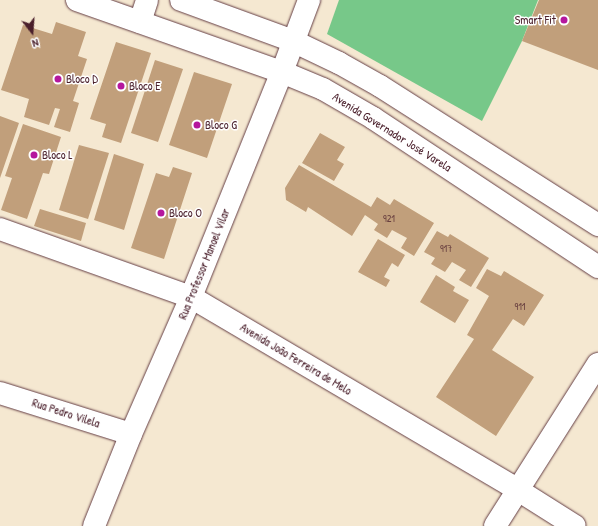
<!DOCTYPE html>
<html>
<head>
<meta charset="utf-8">
<style>
  body { margin:0 }
  #map { position:relative; width:598px; height:526px; overflow:hidden; background:#f5e8d1; font-family:"Patrick Hand",sans-serif }
  div>[style] { position:absolute }
  [style*='--x'] { left:calc(var(--x)*1px); top:calc(var(--y)*1px); width:calc(var(--w)*1px); rotate:calc(var(--a)*1deg) }
  .green>* { inset:0; background:#77c889 }
  .building>* { inset:0; background:#c19f7b }
  .roads { filter:drop-shadow(0 0 1px #643d44) drop-shadow(0 0 1px #643d44) }
  .minor>* { height:22px; margin:-11px; padding:0 11px; transform-origin:11px; border-radius:11px; background:#fff }
  .tertiary>* { height:22px; margin:-11px; padding:0 11px; transform-origin:11px; border-radius:11px; background:#fff }
  .secondary>* { height:22px; margin:-11px; padding:0 11px; transform-origin:11px; border-radius:11px; background:#fff }
  .dots>* { width:11px; height:11px; translate:-50% -50%; box-sizing:border-box; border:2px solid #fff; border-radius:50% }
  span { translate:-50% -50%; white-space:nowrap; text-align:center; line-height:1.15; -webkit-text-stroke:3px #fff; paint-order:stroke }
  .number-label { font-size:10px; color:#683f3f }
  .number-label span { -webkit-text-stroke-width:0 }
  .poi-label { font-size:12px; color:#4a1f2b }
  .right { translate:-100% -50%; text-align:right }
  .left { translate:0 -50%; text-align:left }
  .street-label { font-size:12px; color:#4a1f2b }
  .north { position:absolute; left:12px; top:12px; width:40px; height:40px; -webkit-text-stroke:3px #fff; paint-order:stroke; rotate:163deg; font-size:11px; font-weight:700; line-height:16px; text-align:center; color:#4a1f2b }
  .north::after { content:''; display:block; margin:auto; width:14px; height:18px; background:#4a1f2b; clip-path:polygon(50% 0,100% 100%,50% 72%,0 100%) }
</style>
</head>
<body>
<div id="map">
  <div class="green">
    <div style="clip-path:polygon(339px 0,538px 0,522px 41px,482px 121px,327px 34px)"></div>
  </div>
  <div class="building">
    <div style="clip-path:polygon(539px 0,598px 0,598px 70px,522px 41px)"></div>
    <div style="clip-path:polygon(56px 22px,86px 32px,78px 56px,87px 59px,73px 101px,79px 103px,70px 132px,54px 127px,60px 109px,55px 108px,49px 125px,24px 117px,29px 99px,1px 90px,23px 25px,52px 34px)"></div>
    <div style="clip-path:polygon(116px 42px,151px 53px,121px 143px,102px 137px,106px 124px,90px 119px)"></div>
    <div style="clip-path:polygon(155px 60px,183px 69px,158px 142px,131px 133px)"></div>
    <div style="clip-path:polygon(194px 72px,232px 84px,207px 158px,169px 145px)"></div>
    <div style="clip-path:polygon(0 116px,19px 123px,0 178px)"></div>
    <div style="clip-path:polygon(23px 124px,61px 137px,49px 174px,43px 173px,27px 219px,1px 210px,12px 178px,5px 176px)"></div>
    <div style="clip-path:polygon(320px 133px,345px 147px,337px 160px,344px 164px,334px 181px,302px 163px)"></div>
    <div style="clip-path:polygon(79px 145px,109px 153px,88px 219px,59px 210px)"></div>
    <div style="clip-path:polygon(114px 154px,144px 164px,124px 230px,94px 220px)"></div>
    <div style="clip-path:polygon(299px 165px,371px 207px,377px 197px,390px 205px,394px 199px,434px 223px,414px 256px,401px 248px,407px 238px,392px 230px,387px 238px,374px 230px,378px 224px,365px 215px,352px 236px,308px 207px,306px 212px,286px 200px,285px 188px)"></div>
    <div style="clip-path:polygon(173px 167px,192px 173px,164px 259px,131px 248px,156px 173px,169px 177px)"></div>
    <div style="clip-path:polygon(40px 209px,86px 223px,81px 241px,34px 226px)"></div>
    <div style="clip-path:polygon(437px 231px,448px 237px,450px 234px,489px 258px,471px 287px,459px 280px,466px 270px,452px 262px,445px 272px,431px 264px,435px 258px,424px 252px)"></div>
    <div style="clip-path:polygon(378px 239px,405px 255px,398px 267px,392px 263px,384px 277px,390px 280px,386px 287px,358px 272px)"></div>
    <div style="clip-path:polygon(487px 269px,501px 276px,504px 271px,544px 295px,524px 326px,513px 319px,492px 350px,534px 377px,496px 436px,436px 397px,474px 339px,467px 335px,489px 296px,476px 288px)"></div>
    <div style="clip-path:polygon(436px 275px,455px 287px,453px 291px,469px 300px,455px 323px,420px 302px)"></div>
  </div>
  <div class="roads">
    <div class="minor">
      <div style="--x:0;--y:229;--w:203;--a:19.6"></div>
      <div style="--x:191;--y:297;--w:380;--a:30.5"></div>
      <div style="--x:518;--y:490;--w:67;--a:32.3"></div>
      <div style="--x:0;--y:393;--w:137;--a:17.4"></div>
      <div style="--x:495;--y:526;--w:192;--a:-57.6"></div>
    </div>
    <div class="tertiary">
      <div style="--x:77;--y:0;--w:217;--a:19.4"></div>
      <div style="--x:282;--y:72;--w:44;--a:22.5"></div>
      <div style="--x:323;--y:89;--w:58;--a:30.1"></div>
      <div style="--x:373;--y:118;--w:270;--a:33.5"></div>
      <div style="--x:181;--y:0;--w:119;--a:20.1"></div>
      <div style="--x:293;--y:41;--w:51;--a:25.6"></div>
      <div style="--x:339;--y:63;--w:47;--a:29.3"></div>
      <div style="--x:380;--y:86;--w:259;--a:32.5"></div>
      <div style="--x:140;--y:22;--w:23;--a:-72"></div>
    </div>
    <div class="secondary">
      <div style="--x:94;--y:526;--w:99;--a:-68.1"></div>
      <div style="--x:131;--y:434;--w:150;--a:-66.3"></div>
      <div style="--x:191;--y:297;--w:243;--a:-68"></div>
      <div style="--x:282;--y:72;--w:77;--a:-69.4"></div>
    </div>
  </div>
  <div class="dots">
    <div style="left:564px;top:20px;background:#b5179e"></div>
    <div style="left:58px;top:79px;background:#b5179e"></div>
    <div style="left:121px;top:86px;background:#b5179e"></div>
    <div style="left:197px;top:125px;background:#b5179e"></div>
    <div style="left:34px;top:155px;background:#b5179e"></div>
    <div style="left:161px;top:213px;background:#b5179e"></div>
  </div>
  <div class="number-label">
    <span style="left:389px;top:219px">921</span>
    <span style="left:446px;top:249px">917</span>
    <span style="left:520px;top:307px">911</span>
  </div>
  <div class="poi-label">
    <span class="right" style="left:556px;top:20px">Smart Fit</span>
    <span class="left" style="left:66px;top:79px">Bloco D</span>
    <span class="left" style="left:129px;top:86px">Bloco E</span>
    <span class="left" style="left:205px;top:125px">Bloco G</span>
    <span class="left" style="left:42px;top:155px">Bloco L</span>
    <span class="left" style="left:169px;top:213px">Bloco O</span>
  </div>
  <div class="street-label">
    <span style="left:392px;top:132px;rotate:32deg">Avenida Governador José Varela</span>
    <span style="left:204px;top:264px;rotate:-68deg">Rua Professor Manoel Vilar</span>
    <span style="left:296px;top:359px;rotate:31deg">Avenida João Ferreira de Melo</span>
    <span style="left:66px;top:413px;rotate:18deg">Rua Pedro Vilela</span>
  </div>
  <div class="north">N</div>
</div>
</body>
</html>
